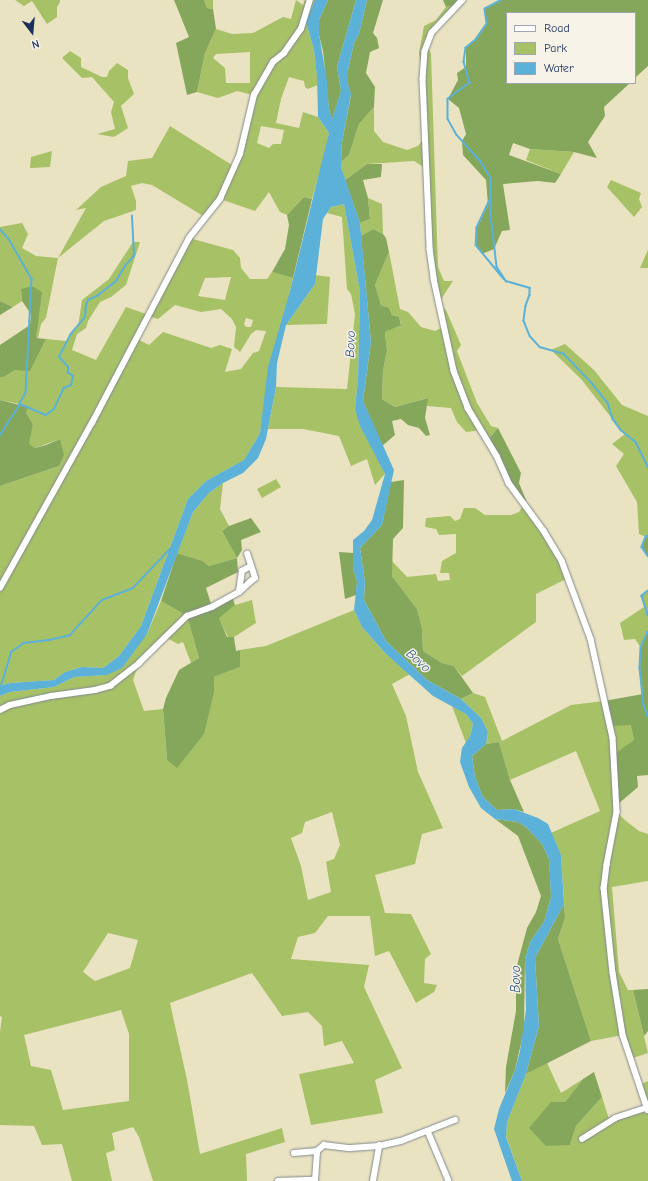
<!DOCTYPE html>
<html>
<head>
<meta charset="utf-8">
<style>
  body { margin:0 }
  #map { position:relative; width:648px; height:1181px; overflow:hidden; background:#eae3c1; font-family:"Comic Neue",sans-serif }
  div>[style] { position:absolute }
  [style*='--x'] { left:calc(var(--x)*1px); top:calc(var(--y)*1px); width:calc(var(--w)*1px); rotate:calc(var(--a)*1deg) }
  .green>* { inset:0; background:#a7c167 }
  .forest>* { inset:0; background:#85a75c }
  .water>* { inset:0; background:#5bb1d7 }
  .stream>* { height:1.5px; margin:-0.75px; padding:0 0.75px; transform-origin:0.75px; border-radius:0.75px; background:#5bb1d7 }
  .roads { filter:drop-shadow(0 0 1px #828990) drop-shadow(0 0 1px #828990) }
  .minor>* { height:5.5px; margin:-2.75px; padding:0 2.75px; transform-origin:2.75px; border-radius:2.75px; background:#fff }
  span { translate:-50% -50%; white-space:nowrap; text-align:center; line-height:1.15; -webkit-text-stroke:3px #f7f3e8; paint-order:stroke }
  .water-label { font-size:13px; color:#2e5682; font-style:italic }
  .legend { position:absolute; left:506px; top:12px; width:130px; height:72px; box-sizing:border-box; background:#f7f3e8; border:1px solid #9fa5b1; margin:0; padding:5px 7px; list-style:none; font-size:12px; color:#1b2f5e }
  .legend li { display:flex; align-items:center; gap:8px; height:20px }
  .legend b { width:20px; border:1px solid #9fa5b1 }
  .north { position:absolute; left:12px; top:12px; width:40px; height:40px; -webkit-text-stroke:3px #f7f3e8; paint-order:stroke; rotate:164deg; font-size:11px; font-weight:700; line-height:16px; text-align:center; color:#1b2f5e }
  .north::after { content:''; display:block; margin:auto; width:14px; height:18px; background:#1b2f5e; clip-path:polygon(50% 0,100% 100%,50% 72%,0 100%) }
</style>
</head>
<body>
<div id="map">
  <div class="green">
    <div style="clip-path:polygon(15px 0,60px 0,60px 2px,57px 7px,57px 17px,47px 24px,32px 1px,24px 6px)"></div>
    <div style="clip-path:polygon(204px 0,213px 0,213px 9px,207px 8px)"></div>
    <div style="clip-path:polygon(evenodd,296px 0,303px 5px,305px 0,315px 0,306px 22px,314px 50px,318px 85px,308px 89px,305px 87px,304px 81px,289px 77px,281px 99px,276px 123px,299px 128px,303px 112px,318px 117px,329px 133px,324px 158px,312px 199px,304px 197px,287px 215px,280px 212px,269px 192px,255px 211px,220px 199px,205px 217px,152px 185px,142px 183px,131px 186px,136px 201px,136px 210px,104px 221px,58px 258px,46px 318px,41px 324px,38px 338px,36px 338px,37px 328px,21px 289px,22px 301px,13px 307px,0 301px,0 227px,22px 223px,28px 234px,22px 248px,36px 256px,58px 258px,86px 208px,76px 210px,101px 187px,126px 176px,128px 161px,152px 158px,170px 126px,235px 167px,253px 95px,237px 91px,218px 98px,197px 92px,205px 53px,216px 29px,232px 34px,253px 33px,283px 17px,291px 19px,296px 0,250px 52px,250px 83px,226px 83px,225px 68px,213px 58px,216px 54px,250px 52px,296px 0,261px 126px,284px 130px,281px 144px,273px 144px,269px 148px,257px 143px,261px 126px)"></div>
    <div style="clip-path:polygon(460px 4px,432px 33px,427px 46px,431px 53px,438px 267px,444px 281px,453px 281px,438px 304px,446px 310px,461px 345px,457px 351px,477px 403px,491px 426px,498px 428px,488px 440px,482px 430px,466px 432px,457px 422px,451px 408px,427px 406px,427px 398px,395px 407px,382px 399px,383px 370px,387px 351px,385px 332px,401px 324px,399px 317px,392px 315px,389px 308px,381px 305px,375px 285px,389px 252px,400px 309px,408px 312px,421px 327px,435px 331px,443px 327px,438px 304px,434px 279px,430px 249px,427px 169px,414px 161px,367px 164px,345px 180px,341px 167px,341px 162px,349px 155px,359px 124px,374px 107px,374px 131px,383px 142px,407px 150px,418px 146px,426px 135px,423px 79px,419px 53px,424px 26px,436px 20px,446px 7px)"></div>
    <div style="clip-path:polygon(70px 51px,81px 58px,81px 67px,102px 77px,107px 77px,109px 71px,117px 63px,128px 70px,128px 78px,134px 94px,121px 106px,128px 128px,114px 137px,97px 134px,115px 129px,111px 112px,114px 102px,92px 77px,82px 78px,62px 58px)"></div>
    <div style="clip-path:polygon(530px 149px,574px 152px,561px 174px,526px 160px)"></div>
    <div style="clip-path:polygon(52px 151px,50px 167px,30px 168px,31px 157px)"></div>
    <div style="clip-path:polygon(611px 180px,641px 193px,639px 199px,642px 207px,634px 217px,607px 187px)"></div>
    <div style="clip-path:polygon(368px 198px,382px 204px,383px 234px,373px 229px,361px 236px,360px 223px,370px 219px)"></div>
    <div style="clip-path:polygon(344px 204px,360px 291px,358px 379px,355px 409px,385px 474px,375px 485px,367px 459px,351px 466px,339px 436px,303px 429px,268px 429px,276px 387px,347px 389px,355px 314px,351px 294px,347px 289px,342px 217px,327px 213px,331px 207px)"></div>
    <div style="clip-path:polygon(evenodd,189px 238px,233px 250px,240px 258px,241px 268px,250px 279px,267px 279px,272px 272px,293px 278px,265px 401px,260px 433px,244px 460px,206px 481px,188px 499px,141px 626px,119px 656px,103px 668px,82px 667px,65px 672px,54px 680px,10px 683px,0 686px,0 486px,59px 466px,60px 439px,35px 448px,28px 444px,33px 424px,20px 404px,0 400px,0 377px,4px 377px,15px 370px,30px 370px,46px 339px,67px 341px,70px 335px,78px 327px,82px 300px,109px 279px,133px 242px,140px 242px,126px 285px,111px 297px,100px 302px,88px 321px,86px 328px,77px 334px,72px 350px,96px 360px,126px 307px,149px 315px,189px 238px,231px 277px,225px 300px,198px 296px,205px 278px,231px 277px,189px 238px,175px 305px,201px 312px,221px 309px,232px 319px,236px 327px,234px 347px,240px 352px,251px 334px,256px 330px,266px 331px,259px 351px,253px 353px,241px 369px,225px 372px,232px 349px,220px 345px,211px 348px,163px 332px,149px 345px,137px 339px,148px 316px,158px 319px,175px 305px,189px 238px,246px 318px,253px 320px,251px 327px,246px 327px,244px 324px,246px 318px)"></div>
    <div style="clip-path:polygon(648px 250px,648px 268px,640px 268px)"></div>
    <div style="clip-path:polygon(315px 275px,330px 277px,327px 324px,286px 325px,315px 284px)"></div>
    <div style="clip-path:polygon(565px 344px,594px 370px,622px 405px,648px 416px,648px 536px,646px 537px,639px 534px,637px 502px,616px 466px,624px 454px,612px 444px,625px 434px,621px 430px,581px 379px,551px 350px)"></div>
    <div style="clip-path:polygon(276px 479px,281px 487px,262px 498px,257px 489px)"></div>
    <div style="clip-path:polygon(223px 483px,220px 509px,229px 526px,222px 531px,237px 558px,209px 566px,203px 561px,177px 553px,193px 512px,209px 493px)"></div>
    <div style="clip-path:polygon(524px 504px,544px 531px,568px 578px,536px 594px,536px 622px,462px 676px,454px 666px,442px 663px,423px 651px,422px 628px,417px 609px,392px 576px,391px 560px,407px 577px,436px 574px,438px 581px,450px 580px,449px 573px,440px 573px,442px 561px,456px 553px,456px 534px,439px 535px,436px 529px,425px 527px,426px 518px,450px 516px,455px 521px,460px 519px,464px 508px,475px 508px,485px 515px,511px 515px,519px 512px)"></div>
    <div style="clip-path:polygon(648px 591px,648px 632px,641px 648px,635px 639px,624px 640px,620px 623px,644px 607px,642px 596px)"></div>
    <div style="clip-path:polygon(252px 600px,256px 623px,234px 637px,228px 637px,218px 617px,235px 605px)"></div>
    <div style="clip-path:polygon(evenodd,161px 601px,187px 616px,199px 658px,191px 663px,183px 642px,178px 644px,165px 637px,139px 663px,133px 680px,144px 711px,163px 709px,167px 760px,214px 692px,214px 677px,240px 667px,240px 650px,266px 646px,354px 610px,362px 627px,385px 653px,410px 674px,392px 684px,406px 716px,418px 772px,443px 828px,422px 834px,415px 864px,375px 875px,385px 913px,411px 914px,431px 954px,425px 959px,424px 983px,437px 985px,434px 992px,416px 1003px,389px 951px,375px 956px,370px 916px,328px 916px,315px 933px,298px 937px,291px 959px,369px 965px,364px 987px,402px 1068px,375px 1080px,383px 1113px,311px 1125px,299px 1074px,354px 1063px,342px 1041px,324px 1046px,322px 1026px,308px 1012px,282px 1016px,252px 973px,170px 1003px,187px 1080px,200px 1154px,282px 1128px,285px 1142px,246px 1154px,247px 1181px,153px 1181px,139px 1137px,133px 1127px,112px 1133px,115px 1150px,106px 1153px,112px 1181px,72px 1181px,62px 1144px,42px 1145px,34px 1126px,0 1125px,0 1032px,2px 1017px,0 1016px,0 696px,10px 692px,54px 687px,74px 677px,107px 675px,147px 634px,161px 601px,332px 812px,340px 845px,334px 859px,326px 862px,331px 892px,308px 900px,301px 866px,291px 838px,302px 833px,305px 822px,332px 812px,161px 601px,108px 933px,138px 940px,130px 968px,95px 981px,83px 972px,108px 933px,161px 601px,121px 1010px,129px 1034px,129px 1101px,63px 1110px,51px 1070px,31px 1066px,24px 1035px,121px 1010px)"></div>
    <div style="clip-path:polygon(473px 693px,485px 697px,502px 741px,571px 705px,604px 701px,632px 725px,634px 740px,617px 812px,626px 821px,639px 831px,648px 834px,648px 881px,612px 887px,619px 972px,628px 990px,633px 990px,648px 1053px,630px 1059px,623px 1035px,591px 1041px,558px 939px,565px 918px,561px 855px,551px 833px,600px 811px,576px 751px,510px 780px,499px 742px,486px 744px,488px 732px,481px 718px,461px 699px)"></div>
    <div style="clip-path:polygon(452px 706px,466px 714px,473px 724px,470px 736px,466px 743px)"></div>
    <div style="clip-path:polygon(547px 1063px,561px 1093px,583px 1079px,565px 1102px,570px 1145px,576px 1126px,602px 1097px,610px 1122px,647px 1108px,639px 1085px,648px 1081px,648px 1181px,522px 1181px,506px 1136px,507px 1122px,526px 1074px)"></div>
  </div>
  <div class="forest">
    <div style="clip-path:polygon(174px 0,204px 0,207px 8px,213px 9px,216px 29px,205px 53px,197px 92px,187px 95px,176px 43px,189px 37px)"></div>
    <div style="clip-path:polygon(328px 0,356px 0,337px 67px,341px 91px,332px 120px,329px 109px,323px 51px,319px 35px,319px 20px)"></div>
    <div style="clip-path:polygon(367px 0,383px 0,373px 33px,377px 38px,379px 48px,370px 52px,366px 73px,375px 87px,374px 107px,359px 124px,349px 155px,341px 162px,342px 142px,351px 95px,348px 84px,348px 70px,354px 43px,359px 34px)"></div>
    <div style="clip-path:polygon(443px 0,463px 0,460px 4px,446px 7px)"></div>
    <div style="clip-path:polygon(502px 0,648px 0,648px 66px,635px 78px,635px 13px,507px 13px,507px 83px,630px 83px,604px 107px,605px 116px,588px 142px,597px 158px,574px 152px,530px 149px,513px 143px,509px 155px,561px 174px,555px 183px,538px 181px,503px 184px,510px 230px,502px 231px,494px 249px,482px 254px,476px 245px,477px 228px,488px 205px,486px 180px,463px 155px,462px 141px,466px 134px,459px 108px,448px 99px,458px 80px,457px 73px,466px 67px,466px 48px,476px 40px,487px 24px,485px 9px)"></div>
    <div style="clip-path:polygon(367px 164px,382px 164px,381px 177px,363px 180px,368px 198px,370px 219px,360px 223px,345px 180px)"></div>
    <div style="clip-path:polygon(304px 197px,312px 199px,293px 278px,272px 272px,285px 249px,289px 225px,287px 215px)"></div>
    <div style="clip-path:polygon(373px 229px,383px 234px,386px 238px,389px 252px,375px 285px,381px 305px,389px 308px,392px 315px,399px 317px,401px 325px,385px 332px,387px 351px,383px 370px,382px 399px,395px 407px,428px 398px,425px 418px,430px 435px,426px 436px,419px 428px,408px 425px,401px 419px,392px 421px,395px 435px,382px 446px,363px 401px,371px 342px,361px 236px)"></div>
    <div style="clip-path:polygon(32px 286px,42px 292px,36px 338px,46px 339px,30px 371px,15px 370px,4px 377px,0 377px,0 345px,30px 325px,31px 314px,22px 301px,21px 289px)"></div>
    <div style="clip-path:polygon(0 301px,13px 307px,0 315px)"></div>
    <div style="clip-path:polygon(0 400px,28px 407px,26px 413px,33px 424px,29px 444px,35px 448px,46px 445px,60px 439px,64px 455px,59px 466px,0 486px)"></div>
    <div style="clip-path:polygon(498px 428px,521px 473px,519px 483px,526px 500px,524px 504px,509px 483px,488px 440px)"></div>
    <div style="clip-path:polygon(404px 480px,403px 528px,393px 539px,392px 576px,417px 609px,422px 628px,423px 651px,442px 663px,454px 666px,473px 693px,461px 699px,427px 680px,386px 641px,364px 600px,365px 582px,360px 548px,382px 525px,391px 482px)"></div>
    <div style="clip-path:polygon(251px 518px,261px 532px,241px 540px,242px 550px,237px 558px,238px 572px,206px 588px,212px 607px,232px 596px,235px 605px,219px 618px,227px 637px,234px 637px,236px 651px,240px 650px,240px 667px,214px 677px,214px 692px,204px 734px,177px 768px,167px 760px,163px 709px,166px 698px,179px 670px,199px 658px,187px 616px,161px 601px,177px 553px,203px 561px,209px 566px,237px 558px,222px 531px,229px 526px)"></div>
    <div style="clip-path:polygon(648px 536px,648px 556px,642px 547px,646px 537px)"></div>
    <div style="clip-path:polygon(339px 552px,353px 553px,353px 568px,357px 581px,356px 595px,345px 599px)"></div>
    <div style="clip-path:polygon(648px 632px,648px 775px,637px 776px,638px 787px,617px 805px,613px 755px,634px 740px,631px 725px,610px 726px,604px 701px,643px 694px,640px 668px,641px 648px)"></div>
    <div style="clip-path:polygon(499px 742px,510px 780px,524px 812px,514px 809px,497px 810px,483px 797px,475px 777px,472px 756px,486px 744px)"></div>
    <div style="clip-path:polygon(495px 819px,518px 822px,526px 827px,542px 844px,549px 859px,550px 874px,551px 897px,544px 922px,530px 942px,525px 959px,524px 1030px,515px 1070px,505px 1093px,506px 1067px,516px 1011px,516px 969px,527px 928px,536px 912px,541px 896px,518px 836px)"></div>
    <div style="clip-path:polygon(564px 904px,565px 918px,558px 939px,591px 1041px,526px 1074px,539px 1026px,535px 958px)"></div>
    <div style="clip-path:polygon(648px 989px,648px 1031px,644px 1036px,633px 990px)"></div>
    <div style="clip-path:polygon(594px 1072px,602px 1097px,576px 1126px,570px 1145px,546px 1146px,529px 1128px,551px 1102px,565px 1102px,583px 1079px)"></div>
  </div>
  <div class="water">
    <div style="clip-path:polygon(315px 0,328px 0,319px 20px,319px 34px,327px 81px,329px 109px,332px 119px,341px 91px,337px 67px,356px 0,367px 0,359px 34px,354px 43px,348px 70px,348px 84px,351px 94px,342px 142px,341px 167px,360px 223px,371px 342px,363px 401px,394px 470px,382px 525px,360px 548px,365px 582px,364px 600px,386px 641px,427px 680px,461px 699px,481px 718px,488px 732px,486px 744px,472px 756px,475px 777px,483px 797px,497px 810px,514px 809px,538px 818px,548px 824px,561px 855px,564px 904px,535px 958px,539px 1026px,526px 1074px,507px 1122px,506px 1137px,522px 1181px,512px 1181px,494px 1129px,499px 1109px,515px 1070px,520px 1051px,526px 1010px,525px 959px,530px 942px,544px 922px,551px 897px,549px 859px,542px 844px,526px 827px,518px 822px,495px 819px,481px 808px,469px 787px,460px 762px,462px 748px,470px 736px,473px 724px,466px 714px,433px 696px,385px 653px,362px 627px,354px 610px,357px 581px,353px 568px,353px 540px,364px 531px,372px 520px,385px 474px,360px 426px,355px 409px,358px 379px,360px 291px,344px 204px,331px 207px,323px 219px,315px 284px,286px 325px,277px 363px,276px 387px,266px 439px,258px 458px,243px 473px,223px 483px,209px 493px,193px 512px,147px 634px,122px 668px,107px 675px,74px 677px,54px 687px,10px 692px,0 696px,0 686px,10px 683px,54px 680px,65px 672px,82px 667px,103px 668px,119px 656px,141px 626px,188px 499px,206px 481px,244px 460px,260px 433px,268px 367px,290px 291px,329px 133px,318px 117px,317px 77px,314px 50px,306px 22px)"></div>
  </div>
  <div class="stream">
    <div style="--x:502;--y:0;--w:19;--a:152"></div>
    <div style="--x:485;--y:9;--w:15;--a:82"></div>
    <div style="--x:487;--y:24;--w:19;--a:125"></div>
    <div style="--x:476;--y:40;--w:13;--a:141"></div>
    <div style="--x:466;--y:48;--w:14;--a:98"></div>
    <div style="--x:464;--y:62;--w:22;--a:74"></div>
    <div style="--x:470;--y:83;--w:27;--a:144"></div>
    <div style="--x:448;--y:99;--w:20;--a:90"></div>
    <div style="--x:448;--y:119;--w:18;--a:61"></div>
    <div style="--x:457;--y:135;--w:36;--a:48"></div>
    <div style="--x:481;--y:162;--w:19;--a:58"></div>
    <div style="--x:491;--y:178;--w:37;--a:90"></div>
    <div style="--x:491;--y:215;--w:52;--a:83.4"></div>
    <div style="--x:497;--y:267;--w:17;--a:57"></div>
    <div style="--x:506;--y:281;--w:25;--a:16"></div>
    <div style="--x:530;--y:288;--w:7;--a:90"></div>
    <div style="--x:530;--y:295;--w:12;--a:110"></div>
    <div style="--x:526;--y:306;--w:15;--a:98"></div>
    <div style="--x:524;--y:321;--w:16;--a:68"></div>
    <div style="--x:530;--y:336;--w:15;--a:48"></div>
    <div style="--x:540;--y:347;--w:25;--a:16"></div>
    <div style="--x:564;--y:354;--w:39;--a:46"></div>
    <div style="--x:591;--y:382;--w:27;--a:51"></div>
    <div style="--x:608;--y:403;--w:17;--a:73"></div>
    <div style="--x:613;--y:419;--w:14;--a:54"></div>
    <div style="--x:621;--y:430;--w:19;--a:39"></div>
    <div style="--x:636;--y:442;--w:28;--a:64"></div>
    <div style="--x:490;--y:200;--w:31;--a:115"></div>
    <div style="--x:477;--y:228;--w:17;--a:93"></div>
    <div style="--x:476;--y:245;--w:44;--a:50.5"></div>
    <div style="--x:0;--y:229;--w:13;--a:48"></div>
    <div style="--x:9;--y:239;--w:46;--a:60.1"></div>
    <div style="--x:32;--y:279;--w:114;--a:93"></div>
    <div style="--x:26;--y:393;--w:13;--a:119"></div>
    <div style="--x:0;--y:435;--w:37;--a:-57"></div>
    <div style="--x:20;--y:404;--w:28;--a:23"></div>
    <div style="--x:46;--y:415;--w:10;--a:-37"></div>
    <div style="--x:54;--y:409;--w:23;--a:-65"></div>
    <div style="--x:64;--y:388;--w:8;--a:-23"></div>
    <div style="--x:71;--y:385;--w:9;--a:-77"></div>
    <div style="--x:73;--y:376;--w:6;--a:-149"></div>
    <div style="--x:68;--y:373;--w:6;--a:-90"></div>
    <div style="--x:68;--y:367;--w:13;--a:-132"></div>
    <div style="--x:59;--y:357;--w:25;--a:-63"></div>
    <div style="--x:70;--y:335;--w:23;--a:-50"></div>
    <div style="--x:85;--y:317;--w:11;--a:-85"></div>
    <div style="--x:86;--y:306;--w:6;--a:-72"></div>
    <div style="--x:88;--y:300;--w:10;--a:-24"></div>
    <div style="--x:97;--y:296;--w:24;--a:-38"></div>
    <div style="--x:116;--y:281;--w:17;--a:-59"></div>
    <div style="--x:125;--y:266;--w:13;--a:-48"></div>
    <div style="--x:134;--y:256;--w:40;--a:-92.9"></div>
    <div style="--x:648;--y:536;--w:2;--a:153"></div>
    <div style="--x:646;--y:537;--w:11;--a:112"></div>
    <div style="--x:642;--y:547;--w:11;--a:56"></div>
    <div style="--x:648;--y:591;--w:8;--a:140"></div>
    <div style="--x:642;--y:596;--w:20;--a:72"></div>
    <div style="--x:648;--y:632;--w:17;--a:114"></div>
    <div style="--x:641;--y:648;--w:20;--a:93"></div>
    <div style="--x:640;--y:668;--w:37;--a:84"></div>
    <div style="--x:644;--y:705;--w:12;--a:70"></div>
    <div style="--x:0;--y:689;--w:39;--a:-73"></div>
    <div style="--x:11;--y:652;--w:16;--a:-35"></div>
    <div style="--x:24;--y:643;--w:25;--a:-7"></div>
    <div style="--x:49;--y:640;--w:22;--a:-13"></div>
    <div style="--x:70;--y:635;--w:47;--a:-47.6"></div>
    <div style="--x:102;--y:600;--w:33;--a:-21"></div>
    <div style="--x:133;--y:588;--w:55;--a:-46.5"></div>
  </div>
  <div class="roads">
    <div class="minor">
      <div style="--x:463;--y:0;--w:45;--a:133.2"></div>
      <div style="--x:432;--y:33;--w:19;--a:111"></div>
      <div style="--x:425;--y:51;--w:28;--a:94"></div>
      <div style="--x:423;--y:79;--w:170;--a:87.6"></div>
      <div style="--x:430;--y:249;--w:30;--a:82"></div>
      <div style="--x:434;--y:279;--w:94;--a:77.7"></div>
      <div style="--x:454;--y:371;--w:40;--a:69"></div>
      <div style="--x:468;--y:408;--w:56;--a:58.9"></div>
      <div style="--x:497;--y:456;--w:30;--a:66"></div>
      <div style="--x:509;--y:483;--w:59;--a:53.9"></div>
      <div style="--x:544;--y:531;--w:35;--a:59"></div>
      <div style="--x:562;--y:561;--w:83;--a:69.6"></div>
      <div style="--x:591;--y:639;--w:101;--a:77.5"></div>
      <div style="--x:613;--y:738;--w:74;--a:86.9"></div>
      <div style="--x:617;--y:812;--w:54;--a:100.7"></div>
      <div style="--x:607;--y:865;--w:23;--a:97"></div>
      <div style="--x:604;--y:888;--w:85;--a:84"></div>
      <div style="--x:613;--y:973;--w:63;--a:80.8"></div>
      <div style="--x:623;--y:1035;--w:79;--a:71.6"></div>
      <div style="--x:0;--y:588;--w:189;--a:-60.9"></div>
      <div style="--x:92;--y:423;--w:209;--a:-62.3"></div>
      <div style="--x:189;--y:238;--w:50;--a:-51.5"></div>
      <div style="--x:220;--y:199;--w:49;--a:-66"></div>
      <div style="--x:240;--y:154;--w:61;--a:-76.7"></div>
      <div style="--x:254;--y:95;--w:38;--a:-60"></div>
      <div style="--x:273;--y:62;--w:14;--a:-39"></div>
      <div style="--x:284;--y:53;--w:29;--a:-55"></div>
      <div style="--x:301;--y:29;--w:30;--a:-73"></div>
      <div style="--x:239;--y:592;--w:21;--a:-82"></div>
      <div style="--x:242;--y:571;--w:10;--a:-29"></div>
      <div style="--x:0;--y:710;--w:11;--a:-27"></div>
      <div style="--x:10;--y:705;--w:42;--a:-12.4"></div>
      <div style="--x:51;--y:696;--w:44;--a:-7.8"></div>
      <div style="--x:95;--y:690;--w:16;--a:-15"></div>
      <div style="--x:110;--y:686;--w:37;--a:-38"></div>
      <div style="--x:139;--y:663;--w:67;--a:-44.4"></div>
      <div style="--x:187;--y:616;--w:27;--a:-20"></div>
      <div style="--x:212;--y:607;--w:31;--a:-29"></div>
      <div style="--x:239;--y:592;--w:15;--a:-42"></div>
      <div style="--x:250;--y:582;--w:6;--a:-39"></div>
      <div style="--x:255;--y:578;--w:25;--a:-108"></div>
      <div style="--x:428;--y:1131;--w:54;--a:67.2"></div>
      <div style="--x:582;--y:1139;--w:39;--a:-32"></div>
      <div style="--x:615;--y:1118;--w:35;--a:-18"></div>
      <div style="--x:294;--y:1153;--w:23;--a:-5"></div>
      <div style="--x:317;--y:1151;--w:9;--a:-41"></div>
      <div style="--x:324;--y:1145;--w:26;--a:7"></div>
      <div style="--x:350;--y:1148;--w:29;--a:-4"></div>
      <div style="--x:379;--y:1146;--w:23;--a:-13"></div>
      <div style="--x:401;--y:1141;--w:58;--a:-21.3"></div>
      <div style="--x:278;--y:1181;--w:37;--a:-2"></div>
      <div style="--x:315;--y:1181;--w:30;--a:-86"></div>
      <div style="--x:373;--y:1181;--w:36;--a:-80"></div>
    </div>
  </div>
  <div class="water-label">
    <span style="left:351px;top:344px;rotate:-88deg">Bovo</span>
    <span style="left:418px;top:661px;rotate:42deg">Bovo</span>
    <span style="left:516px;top:979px;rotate:-90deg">Bovo</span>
  </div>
  <ul class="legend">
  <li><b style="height:5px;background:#fff"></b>Road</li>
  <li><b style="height:11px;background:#a7c167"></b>Park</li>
  <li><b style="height:11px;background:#5bb1d7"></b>Water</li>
  </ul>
  <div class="north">N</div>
</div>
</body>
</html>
